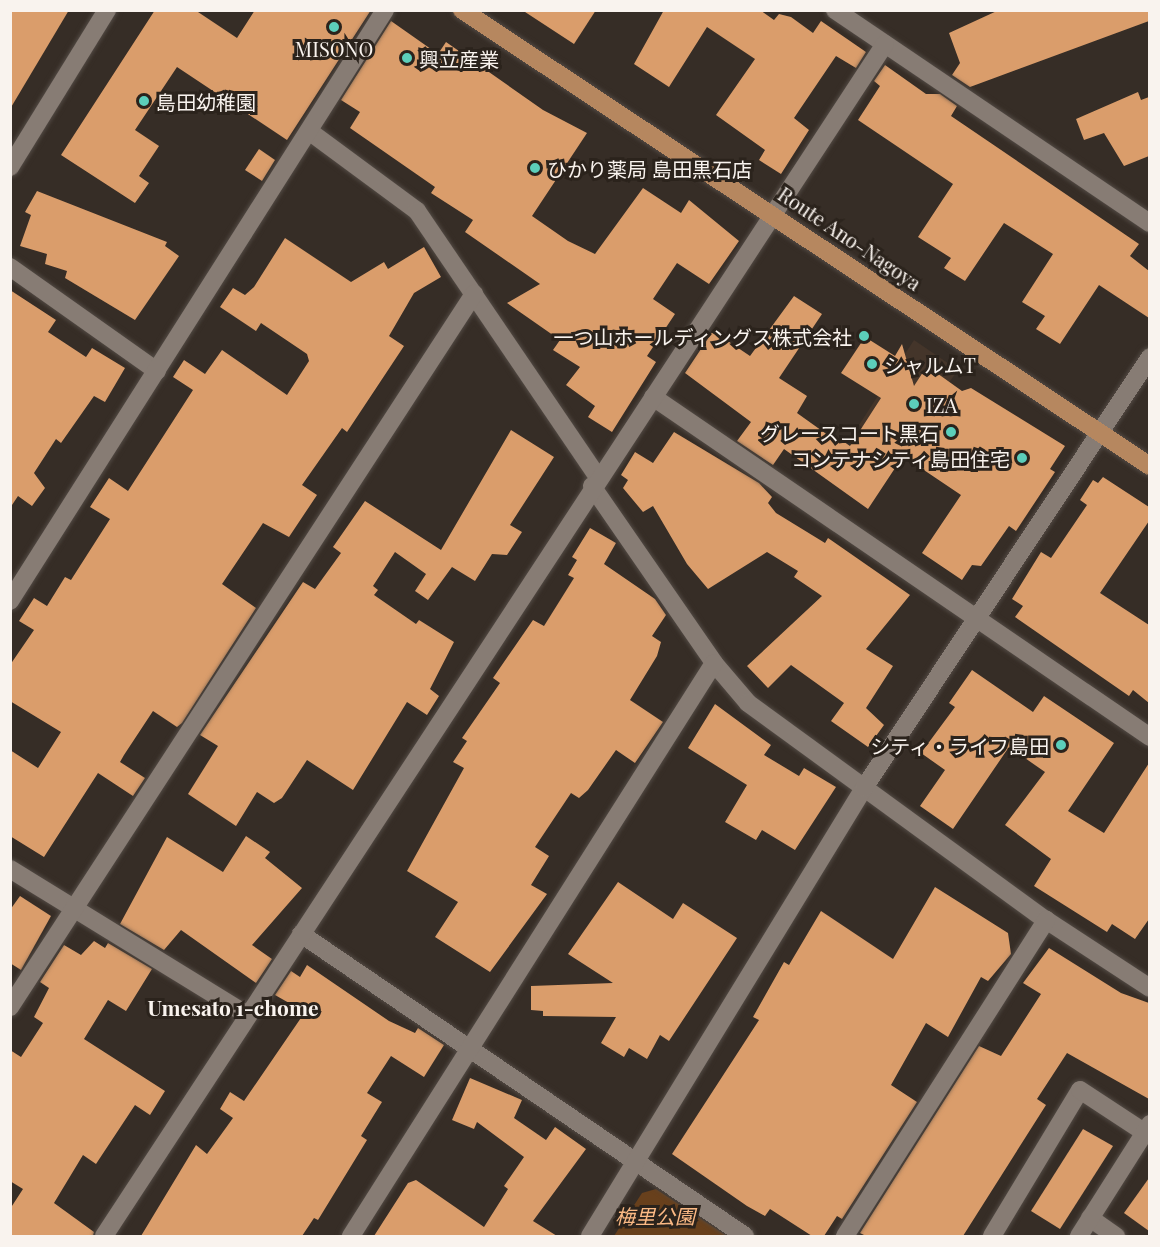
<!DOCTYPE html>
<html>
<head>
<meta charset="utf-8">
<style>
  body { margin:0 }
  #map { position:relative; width:1160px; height:1247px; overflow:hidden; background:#362d26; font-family:"Playfair Display","Noto Sans JP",serif }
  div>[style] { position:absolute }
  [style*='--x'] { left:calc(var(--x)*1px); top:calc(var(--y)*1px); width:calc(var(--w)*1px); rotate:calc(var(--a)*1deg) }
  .built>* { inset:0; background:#44352a }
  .green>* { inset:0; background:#68401c }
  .building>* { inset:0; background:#da9d6b }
  .roads { filter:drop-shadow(0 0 2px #524a44) drop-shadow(0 0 2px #524a44) }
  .minor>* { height:18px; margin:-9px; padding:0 9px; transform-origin:9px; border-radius:9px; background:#877c74 }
  .major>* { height:18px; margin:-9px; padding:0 9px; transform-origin:9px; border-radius:9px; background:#b6875f }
  .dots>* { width:16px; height:16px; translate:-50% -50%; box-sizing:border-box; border:3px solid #2b231c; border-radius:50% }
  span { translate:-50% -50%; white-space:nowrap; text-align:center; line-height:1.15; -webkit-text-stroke:6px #2b231c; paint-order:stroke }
  .poi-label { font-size:20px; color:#f9f3ee }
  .left { translate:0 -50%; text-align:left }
  .right { translate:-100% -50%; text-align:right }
  .street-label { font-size:20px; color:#f9f3ee }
  .park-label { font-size:20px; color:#fbb984; font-style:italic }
  .neighbourhood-label { font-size:21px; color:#f9f3ee; font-weight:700 }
  .frame { position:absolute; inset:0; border:12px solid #f9f3ee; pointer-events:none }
</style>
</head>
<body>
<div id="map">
  <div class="built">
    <div style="clip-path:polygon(914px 340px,958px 370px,900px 451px,859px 425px)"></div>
  </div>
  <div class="green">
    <div style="clip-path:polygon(656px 1189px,727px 1236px,614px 1236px,642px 1193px)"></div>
  </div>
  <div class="building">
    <div style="clip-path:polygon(10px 10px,69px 10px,10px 109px)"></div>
    <div style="clip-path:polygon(155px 10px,195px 10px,237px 38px,255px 10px,371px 10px,287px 140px,177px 67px,135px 130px,159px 146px,139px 176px,149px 183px,135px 203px,61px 155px)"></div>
    <div style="clip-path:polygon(522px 10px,596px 10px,574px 44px)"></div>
    <div style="clip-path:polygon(664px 10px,760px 10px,774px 20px,779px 14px,791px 17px,813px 33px,821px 21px,866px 52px,856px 68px,836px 56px,794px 118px,809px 130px,781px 174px,759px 160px,765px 150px,716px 115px,755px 59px,707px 27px,669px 87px,634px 64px)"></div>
    <div style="clip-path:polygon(999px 10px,1149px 10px,1149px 21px,970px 87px,952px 75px,960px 63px,949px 33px)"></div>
    <div style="clip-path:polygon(391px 21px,438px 54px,446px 42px,543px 110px,587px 133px,532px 216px,568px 241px,595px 254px,643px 188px,681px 213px,689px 200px,739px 241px,709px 284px,677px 263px,653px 299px,675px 314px,647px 356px,656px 362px,612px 432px,588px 417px,595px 406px,566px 385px,580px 367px,553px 350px,560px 340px,507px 303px,540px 284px,465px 232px,473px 220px,431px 193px,435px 187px,350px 128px,360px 112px,341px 100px)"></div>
    <div style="clip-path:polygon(885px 65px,926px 94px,940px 94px,957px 106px,951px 116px,1139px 244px,1130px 256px,1149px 271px,1149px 318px,1099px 285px,1060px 344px,1036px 329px,1045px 316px,1022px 302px,1053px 254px,1004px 223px,965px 281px,944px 268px,951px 258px,918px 237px,953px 184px,858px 120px,880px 86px,874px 81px)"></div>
    <div style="clip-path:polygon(1138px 92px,1141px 100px,1149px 97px,1149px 156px,1124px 166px,1104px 133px,1084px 140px,1076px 119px)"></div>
    <div style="clip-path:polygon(259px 149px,275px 160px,262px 181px,245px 170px)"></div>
    <div style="clip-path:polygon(37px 191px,167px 242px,165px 246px,179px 256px,135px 320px,65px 278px,67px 271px,45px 264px,47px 254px,20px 246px,31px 215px,25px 212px)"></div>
    <div style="clip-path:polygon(285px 238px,351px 282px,384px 262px,388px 269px,424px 247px,441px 277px,414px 293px,389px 336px,404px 346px,347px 432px,342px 428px,302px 485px,317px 495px,289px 537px,263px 523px,222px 584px,256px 608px,182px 723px,177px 727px,153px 711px,124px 755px,120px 762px,145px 778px,133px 796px,98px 773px,44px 857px,10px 836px,10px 750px,38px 768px,61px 732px,10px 701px,10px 665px,34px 630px,19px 621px,34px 598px,47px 606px,65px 577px,71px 580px,110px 519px,90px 507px,109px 478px,128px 491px,193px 390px,173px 377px,184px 360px,205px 374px,222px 350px,287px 395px,309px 361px,307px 354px,261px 323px,256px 331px,220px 307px,233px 288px,245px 295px,254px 287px)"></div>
    <div style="clip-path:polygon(10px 290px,56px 320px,48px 332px,86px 357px,92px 348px,125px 368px,105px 402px,94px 396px,61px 443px,56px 439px,34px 473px,45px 488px,32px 506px,18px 496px,10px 508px)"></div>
    <div style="clip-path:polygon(794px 296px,822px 314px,779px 378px,807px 396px,797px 413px,832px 438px,834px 435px,850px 446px,881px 398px,841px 373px,865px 337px,895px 356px,902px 344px,914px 386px,927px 366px,962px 391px,971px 388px,1065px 446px,1050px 469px,1055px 472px,1016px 531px,1009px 526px,981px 566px,972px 565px,962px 580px,922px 553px,961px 495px,903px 456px,868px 509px,784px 449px,773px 465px,737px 441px,751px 422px,685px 373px,713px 331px,750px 356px)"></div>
    <div style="clip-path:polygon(511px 430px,554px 457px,510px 525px,522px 532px,507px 555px,492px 554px,475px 581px,452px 567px,428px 600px,415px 591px,426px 574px,395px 552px,373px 586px,378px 590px,374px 595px,416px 624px,419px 620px,454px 642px,430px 689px,439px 696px,427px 715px,407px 702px,353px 790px,307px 760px,282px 798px,274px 803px,257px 792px,236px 826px,188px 794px,218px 746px,200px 735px,303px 582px,315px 589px,341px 553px,333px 547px,365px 501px,441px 550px)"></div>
    <div style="clip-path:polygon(674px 432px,759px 483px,772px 497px,768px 503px,776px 513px,825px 543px,828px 538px,910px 595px,866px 649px,893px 666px,866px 708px,884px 725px,868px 747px,831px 721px,844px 703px,791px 665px,768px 688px,747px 666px,822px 596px,794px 577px,798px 571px,767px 552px,708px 589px,687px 564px,653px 506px,643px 512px,623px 488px,628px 480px,621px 475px,635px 452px,653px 463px)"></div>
    <div style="clip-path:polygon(1103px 477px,1149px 507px,1149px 521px,1100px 593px,1149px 625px,1149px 703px,1133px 690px,1129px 696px,1015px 617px,1023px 606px,1012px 599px,1041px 552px,1051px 558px,1087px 505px,1080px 500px,1093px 480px,1098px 483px)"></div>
    <div style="clip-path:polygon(590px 528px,616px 543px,604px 564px,655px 599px,666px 615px,652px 636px,661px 642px,657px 656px,630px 700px,663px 722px,635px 763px,616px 750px,588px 790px,579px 798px,571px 793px,535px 847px,549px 856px,531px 885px,547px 894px,490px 972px,435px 937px,458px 902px,407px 871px,464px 768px,453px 762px,467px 741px,462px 738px,500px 683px,493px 678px,533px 620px,544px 626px,574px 578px,568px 575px,577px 560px,572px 557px)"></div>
    <div style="clip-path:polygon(972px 670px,1033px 712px,1044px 696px,1114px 743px,1068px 811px,1104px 833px,1149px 763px,1149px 919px,1135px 939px,1112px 924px,1107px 932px,1034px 886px,1051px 859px,1005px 825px,1045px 772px,1009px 747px,953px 829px,920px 806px,945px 770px,921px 753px,955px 707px,949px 703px)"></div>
    <div style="clip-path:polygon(715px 704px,771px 745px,764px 755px,799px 776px,804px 768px,836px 787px,795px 850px,762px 830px,756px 840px,725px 822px,747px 785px,688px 748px)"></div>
    <div style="clip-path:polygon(246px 836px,270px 852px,265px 858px,302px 888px,252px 945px,272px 959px,256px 983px,181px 930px,164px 950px,120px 924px,167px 837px,223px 872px)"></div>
    <div style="clip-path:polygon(618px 882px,673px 919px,683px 903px,737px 938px,669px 1041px,660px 1035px,647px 1059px,629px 1048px,624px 1057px,601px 1043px,616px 1017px,543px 1016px,543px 1011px,531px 1010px,531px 986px,613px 983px,568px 954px)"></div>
    <div style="clip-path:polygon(935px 887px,1008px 933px,1011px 954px,988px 981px,981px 977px,948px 1037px,926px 1023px,891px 1085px,917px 1102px,842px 1219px,837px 1216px,824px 1236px,812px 1236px,770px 1209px,765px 1216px,747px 1206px,672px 1154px,759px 1020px,753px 1017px,784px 962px,789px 965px,821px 911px,893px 959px)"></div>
    <div style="clip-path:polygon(20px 896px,51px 916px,21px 970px,10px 963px,10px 910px)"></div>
    <div style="clip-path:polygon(94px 941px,105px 948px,108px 943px,152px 969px,126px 1011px,108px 1000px,84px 1039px,165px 1091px,150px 1115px,135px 1105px,96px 1164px,83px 1155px,54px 1203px,94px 1232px,93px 1236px,10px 1236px,10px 1209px,23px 1189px,10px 1181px,10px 1050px,21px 1057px,43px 1023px,34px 1017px,49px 988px,40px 982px,64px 945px,81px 955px)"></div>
    <div style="clip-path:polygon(1049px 948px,1121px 993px,1149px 1003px,1149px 1099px,1067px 1053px,1037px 1099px,1046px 1105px,963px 1236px,866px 1236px,860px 1233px,979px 1046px,1001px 1056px,1041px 994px,1023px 983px)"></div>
    <div style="clip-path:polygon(307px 965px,389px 1021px,415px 1033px,418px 1028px,444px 1045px,424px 1077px,391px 1056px,367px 1093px,382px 1102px,361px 1136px,367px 1140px,318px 1220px,314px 1218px,302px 1236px,141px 1236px,196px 1145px,207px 1154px,233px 1118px,220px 1109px,230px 1092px,244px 1101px,305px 1012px,275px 995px,291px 971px,300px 977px)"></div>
    <div style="clip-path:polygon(470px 1078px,522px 1100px,514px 1118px,546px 1140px,555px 1127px,586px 1149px,533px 1221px,557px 1236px,374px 1236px,408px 1183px,416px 1180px,484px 1227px,508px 1189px,504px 1186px,524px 1157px,477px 1122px,474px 1129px,452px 1120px)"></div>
    <div style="clip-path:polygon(1083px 1129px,1113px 1146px,1060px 1229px,1031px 1211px)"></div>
    <div style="clip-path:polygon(1149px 1178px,1149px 1231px,1124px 1213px)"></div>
  </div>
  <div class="roads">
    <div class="minor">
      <div style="--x:835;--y:10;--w:380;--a:34.1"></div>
      <div style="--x:309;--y:131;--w:134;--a:36.5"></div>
      <div style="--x:417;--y:211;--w:322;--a:55.8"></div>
      <div style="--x:10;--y:167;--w:185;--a:-58.3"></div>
      <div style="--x:10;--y:267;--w:180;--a:35.3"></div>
      <div style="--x:653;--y:397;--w:602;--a:34.38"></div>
      <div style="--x:592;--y:486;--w:215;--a:55.4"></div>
      <div style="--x:714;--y:663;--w:52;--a:49.6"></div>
      <div style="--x:748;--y:703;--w:369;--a:36.1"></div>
      <div style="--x:1046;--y:920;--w:124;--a:33.2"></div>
      <div style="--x:10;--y:601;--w:700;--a:-57.6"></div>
      <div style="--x:10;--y:869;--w:278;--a:31.6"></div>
      <div style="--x:301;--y:934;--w:537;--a:34.22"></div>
      <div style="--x:10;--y:1007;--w:851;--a:-56.95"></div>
      <div style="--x:1090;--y:1218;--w:32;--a:35"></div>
      <div style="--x:104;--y:1236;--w:1425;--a:-56.77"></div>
      <div style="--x:351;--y:1236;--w:678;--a:-57.65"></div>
      <div style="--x:590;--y:1236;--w:525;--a:-58.55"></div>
      <div style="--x:864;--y:788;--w:517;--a:-56.43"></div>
      <div style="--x:845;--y:1236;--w:375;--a:-57.5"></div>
      <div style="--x:992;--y:1236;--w:170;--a:-58.9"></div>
      <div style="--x:1080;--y:1090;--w:77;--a:33.3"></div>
      <div style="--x:1079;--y:1236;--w:133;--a:-57.6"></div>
    </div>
    <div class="major">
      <div style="--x:462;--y:10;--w:825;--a:33.54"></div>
    </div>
  </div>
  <div class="dots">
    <div style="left:334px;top:27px;background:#5cceba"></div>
    <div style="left:407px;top:58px;background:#5cceba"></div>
    <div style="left:144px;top:101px;background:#5cceba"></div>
    <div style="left:535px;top:168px;background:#5cceba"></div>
    <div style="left:864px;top:336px;background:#5cceba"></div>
    <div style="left:872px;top:364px;background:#5cceba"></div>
    <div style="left:914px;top:404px;background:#5cceba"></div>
    <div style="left:951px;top:432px;background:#5cceba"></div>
    <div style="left:1022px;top:458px;background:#5cceba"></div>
    <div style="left:1061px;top:745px;background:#5cceba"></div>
  </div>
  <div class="poi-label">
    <span style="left:334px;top:48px">MISONO</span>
    <span class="left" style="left:419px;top:58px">興立産業</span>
    <span class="left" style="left:156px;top:101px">島田幼稚園</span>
    <span class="left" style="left:547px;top:168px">ひかり薬局 島田黒石店</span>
    <span class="right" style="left:852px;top:336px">一つ山ホールディングス株式会社</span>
    <span class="left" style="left:884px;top:364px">シャルムT</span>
    <span class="left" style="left:926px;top:404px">IZA</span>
    <span class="right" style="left:939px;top:432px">グレースコート黒石</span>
    <span class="right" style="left:1010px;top:458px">コンテナシティ島田住宅</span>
    <span class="right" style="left:1049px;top:745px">シティ・ライフ島田</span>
  </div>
  <div class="street-label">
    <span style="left:850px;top:238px;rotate:34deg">Route Ano-Nagoya</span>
  </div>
  <div class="park-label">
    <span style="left:655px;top:1215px">梅里公園</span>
  </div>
  <div class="neighbourhood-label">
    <span style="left:233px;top:1007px">Umesato 1-chome</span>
  </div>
  <div class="frame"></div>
</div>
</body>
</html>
